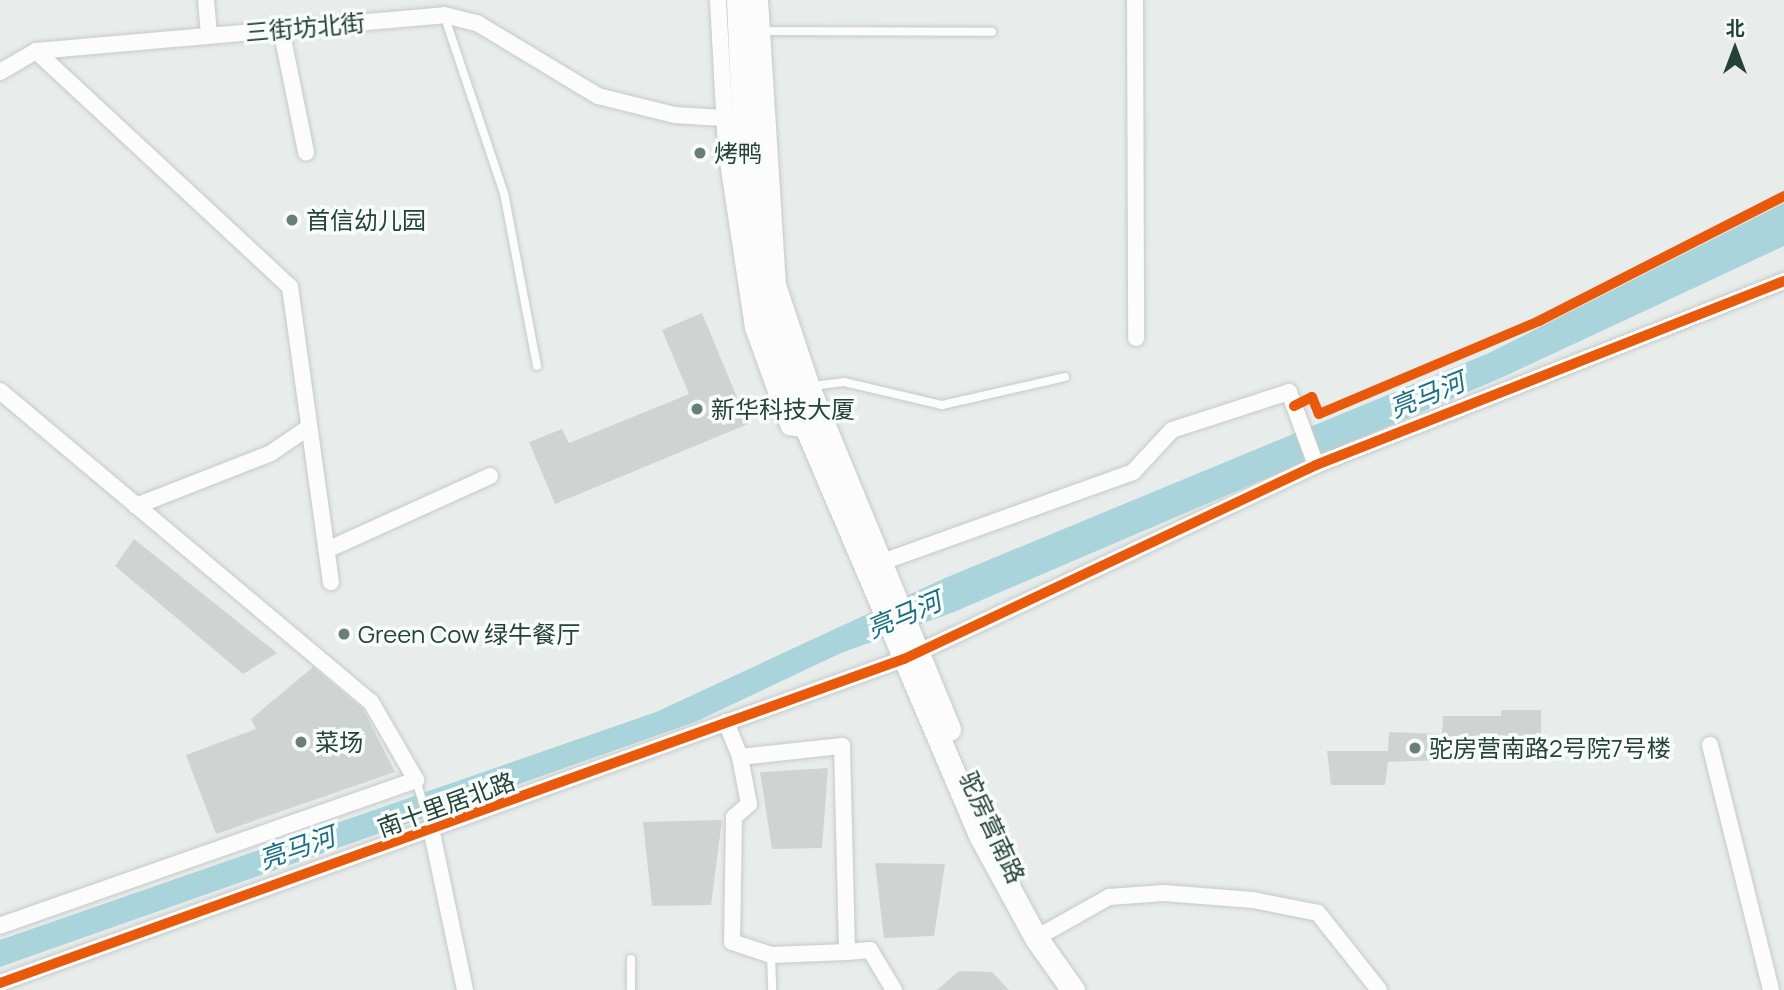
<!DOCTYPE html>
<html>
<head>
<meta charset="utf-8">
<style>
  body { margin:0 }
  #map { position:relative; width:1784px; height:990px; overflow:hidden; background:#e8edeb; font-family:Manrope,"Noto Sans SC",sans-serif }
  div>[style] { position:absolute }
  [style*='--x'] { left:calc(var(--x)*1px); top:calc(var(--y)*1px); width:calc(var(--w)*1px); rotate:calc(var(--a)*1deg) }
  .water>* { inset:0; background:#a9d4db }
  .building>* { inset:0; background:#cfd4d2 }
  .roads { filter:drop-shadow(0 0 2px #c5cac8) drop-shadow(0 0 2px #c5cac8) }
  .lane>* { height:8px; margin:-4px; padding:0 4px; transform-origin:4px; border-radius:4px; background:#fcfcfc }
  .street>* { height:16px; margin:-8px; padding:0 8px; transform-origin:8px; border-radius:8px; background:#fcfcfc }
  .secondary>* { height:23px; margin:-11.5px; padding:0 11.5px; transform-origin:11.5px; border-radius:11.5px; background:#fcfcfc }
  .cycleway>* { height:10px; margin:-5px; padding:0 5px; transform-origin:5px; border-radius:5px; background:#e8590c }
  .dots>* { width:19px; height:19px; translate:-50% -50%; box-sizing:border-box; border:4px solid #f7fbf9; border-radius:50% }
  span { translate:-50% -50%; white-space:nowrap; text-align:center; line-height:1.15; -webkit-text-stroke:7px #f7fbf9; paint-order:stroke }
  .street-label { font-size:24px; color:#24423a }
  .poi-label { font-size:24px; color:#24423a }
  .left { translate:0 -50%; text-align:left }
  .water-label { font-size:26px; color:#1c6f80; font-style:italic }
  .north { position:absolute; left:1700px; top:14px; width:70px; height:70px; -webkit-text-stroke:5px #f7fbf9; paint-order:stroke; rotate:0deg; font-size:19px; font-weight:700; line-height:28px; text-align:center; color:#24423a }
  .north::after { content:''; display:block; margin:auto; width:24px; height:32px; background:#24423a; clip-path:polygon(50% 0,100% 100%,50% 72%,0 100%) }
</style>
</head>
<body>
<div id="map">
  <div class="water">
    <div style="clip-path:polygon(1784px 203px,1784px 246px,1503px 377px,954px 612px,841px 653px,695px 722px,0 967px,0 940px,656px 712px,945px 578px,1489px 353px)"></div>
  </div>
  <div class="building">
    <div style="clip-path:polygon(702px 313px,748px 424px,555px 504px,529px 442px,562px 429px,569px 443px,689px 394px,662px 330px)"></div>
    <div style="clip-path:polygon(134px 539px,277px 653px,243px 674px,115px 566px)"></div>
    <div style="clip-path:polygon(313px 667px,363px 709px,395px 772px,216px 834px,186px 755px,256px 729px,251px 719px)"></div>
    <div style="clip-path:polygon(1501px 710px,1541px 710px,1541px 741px,1442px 746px,1441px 760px,1388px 762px,1385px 785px,1331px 785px,1327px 751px,1388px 751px,1389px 732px,1442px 734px,1443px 716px,1501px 716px)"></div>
    <div style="clip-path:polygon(828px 768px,822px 848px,772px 849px,760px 772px)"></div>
    <div style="clip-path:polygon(722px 820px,711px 905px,652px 906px,643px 822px)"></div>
    <div style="clip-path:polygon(875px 863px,945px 864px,934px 936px,884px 938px)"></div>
    <div style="clip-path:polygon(959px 971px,992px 972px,1009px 990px,937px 990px)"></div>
  </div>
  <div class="roads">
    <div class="lane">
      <div style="--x:444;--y:15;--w:188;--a:71.4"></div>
      <div style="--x:504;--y:193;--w:176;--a:79.2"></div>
      <div style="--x:761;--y:31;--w:231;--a:0.2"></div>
      <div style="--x:812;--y:386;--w:32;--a:-7"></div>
      <div style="--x:844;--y:382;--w:101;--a:13.2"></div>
      <div style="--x:942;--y:405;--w:126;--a:-12.8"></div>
      <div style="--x:416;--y:780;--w:52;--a:73.3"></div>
      <div style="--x:771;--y:955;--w:35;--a:88"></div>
      <div style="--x:631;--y:959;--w:31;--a:90"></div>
    </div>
    <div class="street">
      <div style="--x:206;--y:0;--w:35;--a:85"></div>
      <div style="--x:718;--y:0;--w:149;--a:86.9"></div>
      <div style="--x:726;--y:149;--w:181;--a:81.4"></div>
      <div style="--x:753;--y:328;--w:105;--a:70"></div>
      <div style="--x:789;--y:427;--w:19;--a:9"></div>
      <div style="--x:1135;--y:0;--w:338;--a:89.8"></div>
      <div style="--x:281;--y:29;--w:126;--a:78.5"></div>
      <div style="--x:36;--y:51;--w:347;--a:42.9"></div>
      <div style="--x:290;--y:287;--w:298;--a:82.1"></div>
      <div style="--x:0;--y:72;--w:42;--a:-30.3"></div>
      <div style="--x:36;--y:51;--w:410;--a:-5"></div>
      <div style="--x:444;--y:15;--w:34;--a:14"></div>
      <div style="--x:477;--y:23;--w:141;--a:31.1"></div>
      <div style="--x:598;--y:96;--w:79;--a:13.9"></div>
      <div style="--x:675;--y:115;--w:79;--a:3.6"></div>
      <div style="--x:0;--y:391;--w:484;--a:40"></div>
      <div style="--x:371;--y:702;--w:90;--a:60"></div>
      <div style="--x:416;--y:780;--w:441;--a:160.7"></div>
      <div style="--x:136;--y:506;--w:145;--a:-21.4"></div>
      <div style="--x:271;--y:453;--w:46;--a:-34.4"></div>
      <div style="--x:327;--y:550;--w:179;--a:-24.4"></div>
      <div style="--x:871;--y:566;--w:278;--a:-19.7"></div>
      <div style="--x:1133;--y:472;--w:57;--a:-47.1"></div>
      <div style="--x:1172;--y:430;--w:123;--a:-18"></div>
      <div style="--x:1289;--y:392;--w:78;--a:69.7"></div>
      <div style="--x:726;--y:722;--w:38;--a:68"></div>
      <div style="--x:740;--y:757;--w:103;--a:-6.2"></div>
      <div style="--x:842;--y:746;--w:206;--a:88.6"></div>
      <div style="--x:847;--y:952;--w:23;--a:-5"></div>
      <div style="--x:870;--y:950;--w:47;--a:59"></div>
      <div style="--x:1710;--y:745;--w:252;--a:76"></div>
      <div style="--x:740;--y:757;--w:48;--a:79.2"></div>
      <div style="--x:749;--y:804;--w:20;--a:139"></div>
      <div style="--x:734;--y:817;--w:125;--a:90.9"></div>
      <div style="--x:732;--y:942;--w:41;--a:18.4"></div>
      <div style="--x:771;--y:955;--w:76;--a:-2.3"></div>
      <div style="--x:432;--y:833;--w:160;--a:78.1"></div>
      <div style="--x:1036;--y:938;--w:84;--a:-29.3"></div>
      <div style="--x:1109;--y:897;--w:55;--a:-4.2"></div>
      <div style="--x:1164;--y:893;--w:89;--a:4.5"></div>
      <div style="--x:1253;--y:900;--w:66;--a:11.3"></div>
      <div style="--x:1318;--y:913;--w:98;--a:51.6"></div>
      <div style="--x:0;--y:983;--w:960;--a:-19.72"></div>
      <div style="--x:904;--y:659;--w:455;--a:-25.2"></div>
      <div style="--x:1316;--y:465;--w:503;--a:-21.46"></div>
    </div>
    <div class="secondary">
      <div style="--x:738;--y:0;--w:228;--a:87.5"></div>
      <div style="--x:748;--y:228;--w:142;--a:76.9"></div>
      <div style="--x:780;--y:366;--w:510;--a:66.9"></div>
      <div style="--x:980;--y:835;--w:117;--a:61.5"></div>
      <div style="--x:1036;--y:938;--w:64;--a:54.6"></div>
      <div style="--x:756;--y:0;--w:286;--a:86.4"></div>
      <div style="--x:774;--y:285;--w:108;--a:71.6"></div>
      <div style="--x:808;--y:387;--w:370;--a:67.6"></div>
    </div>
  </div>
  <div class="cycleway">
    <div style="--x:1294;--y:406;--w:20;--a:-27"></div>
    <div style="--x:1312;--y:397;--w:18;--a:68"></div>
    <div style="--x:1319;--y:414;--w:239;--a:-22.9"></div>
    <div style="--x:1539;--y:321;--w:275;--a:-27"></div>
    <div style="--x:0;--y:983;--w:960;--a:-19.72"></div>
    <div style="--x:904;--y:659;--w:455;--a:-25.2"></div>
    <div style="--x:1316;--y:465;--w:503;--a:-21.46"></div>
  </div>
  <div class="dots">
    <div style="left:700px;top:153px;background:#697e78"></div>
    <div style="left:292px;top:220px;background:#697e78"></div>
    <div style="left:697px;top:409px;background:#697e78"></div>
    <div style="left:344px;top:634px;background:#697e78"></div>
    <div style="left:301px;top:742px;background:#697e78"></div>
    <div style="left:1415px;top:748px;background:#697e78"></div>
  </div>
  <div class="street-label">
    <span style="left:305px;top:27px;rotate:-5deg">三街坊北街</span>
    <span style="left:446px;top:804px;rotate:-20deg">南十里居北路</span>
    <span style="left:993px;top:827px;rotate:65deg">驼房营南路</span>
  </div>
  <div class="poi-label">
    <span class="left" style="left:714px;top:153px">烤鸭</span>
    <span class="left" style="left:306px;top:220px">首信幼儿园</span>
    <span class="left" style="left:711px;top:409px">新华科技大厦</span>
    <span class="left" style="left:358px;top:634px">Green Cow 绿牛餐厅</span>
    <span class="left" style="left:315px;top:742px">菜场</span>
    <span class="left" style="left:1429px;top:748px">驼房营南路2号院7号楼</span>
  </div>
  <div class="water-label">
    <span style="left:1427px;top:395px;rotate:-22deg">亮马河</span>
    <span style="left:904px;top:615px;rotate:-23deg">亮马河</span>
    <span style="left:297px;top:848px;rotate:-19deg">亮马河</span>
  </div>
  <div class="north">北</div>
</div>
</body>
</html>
